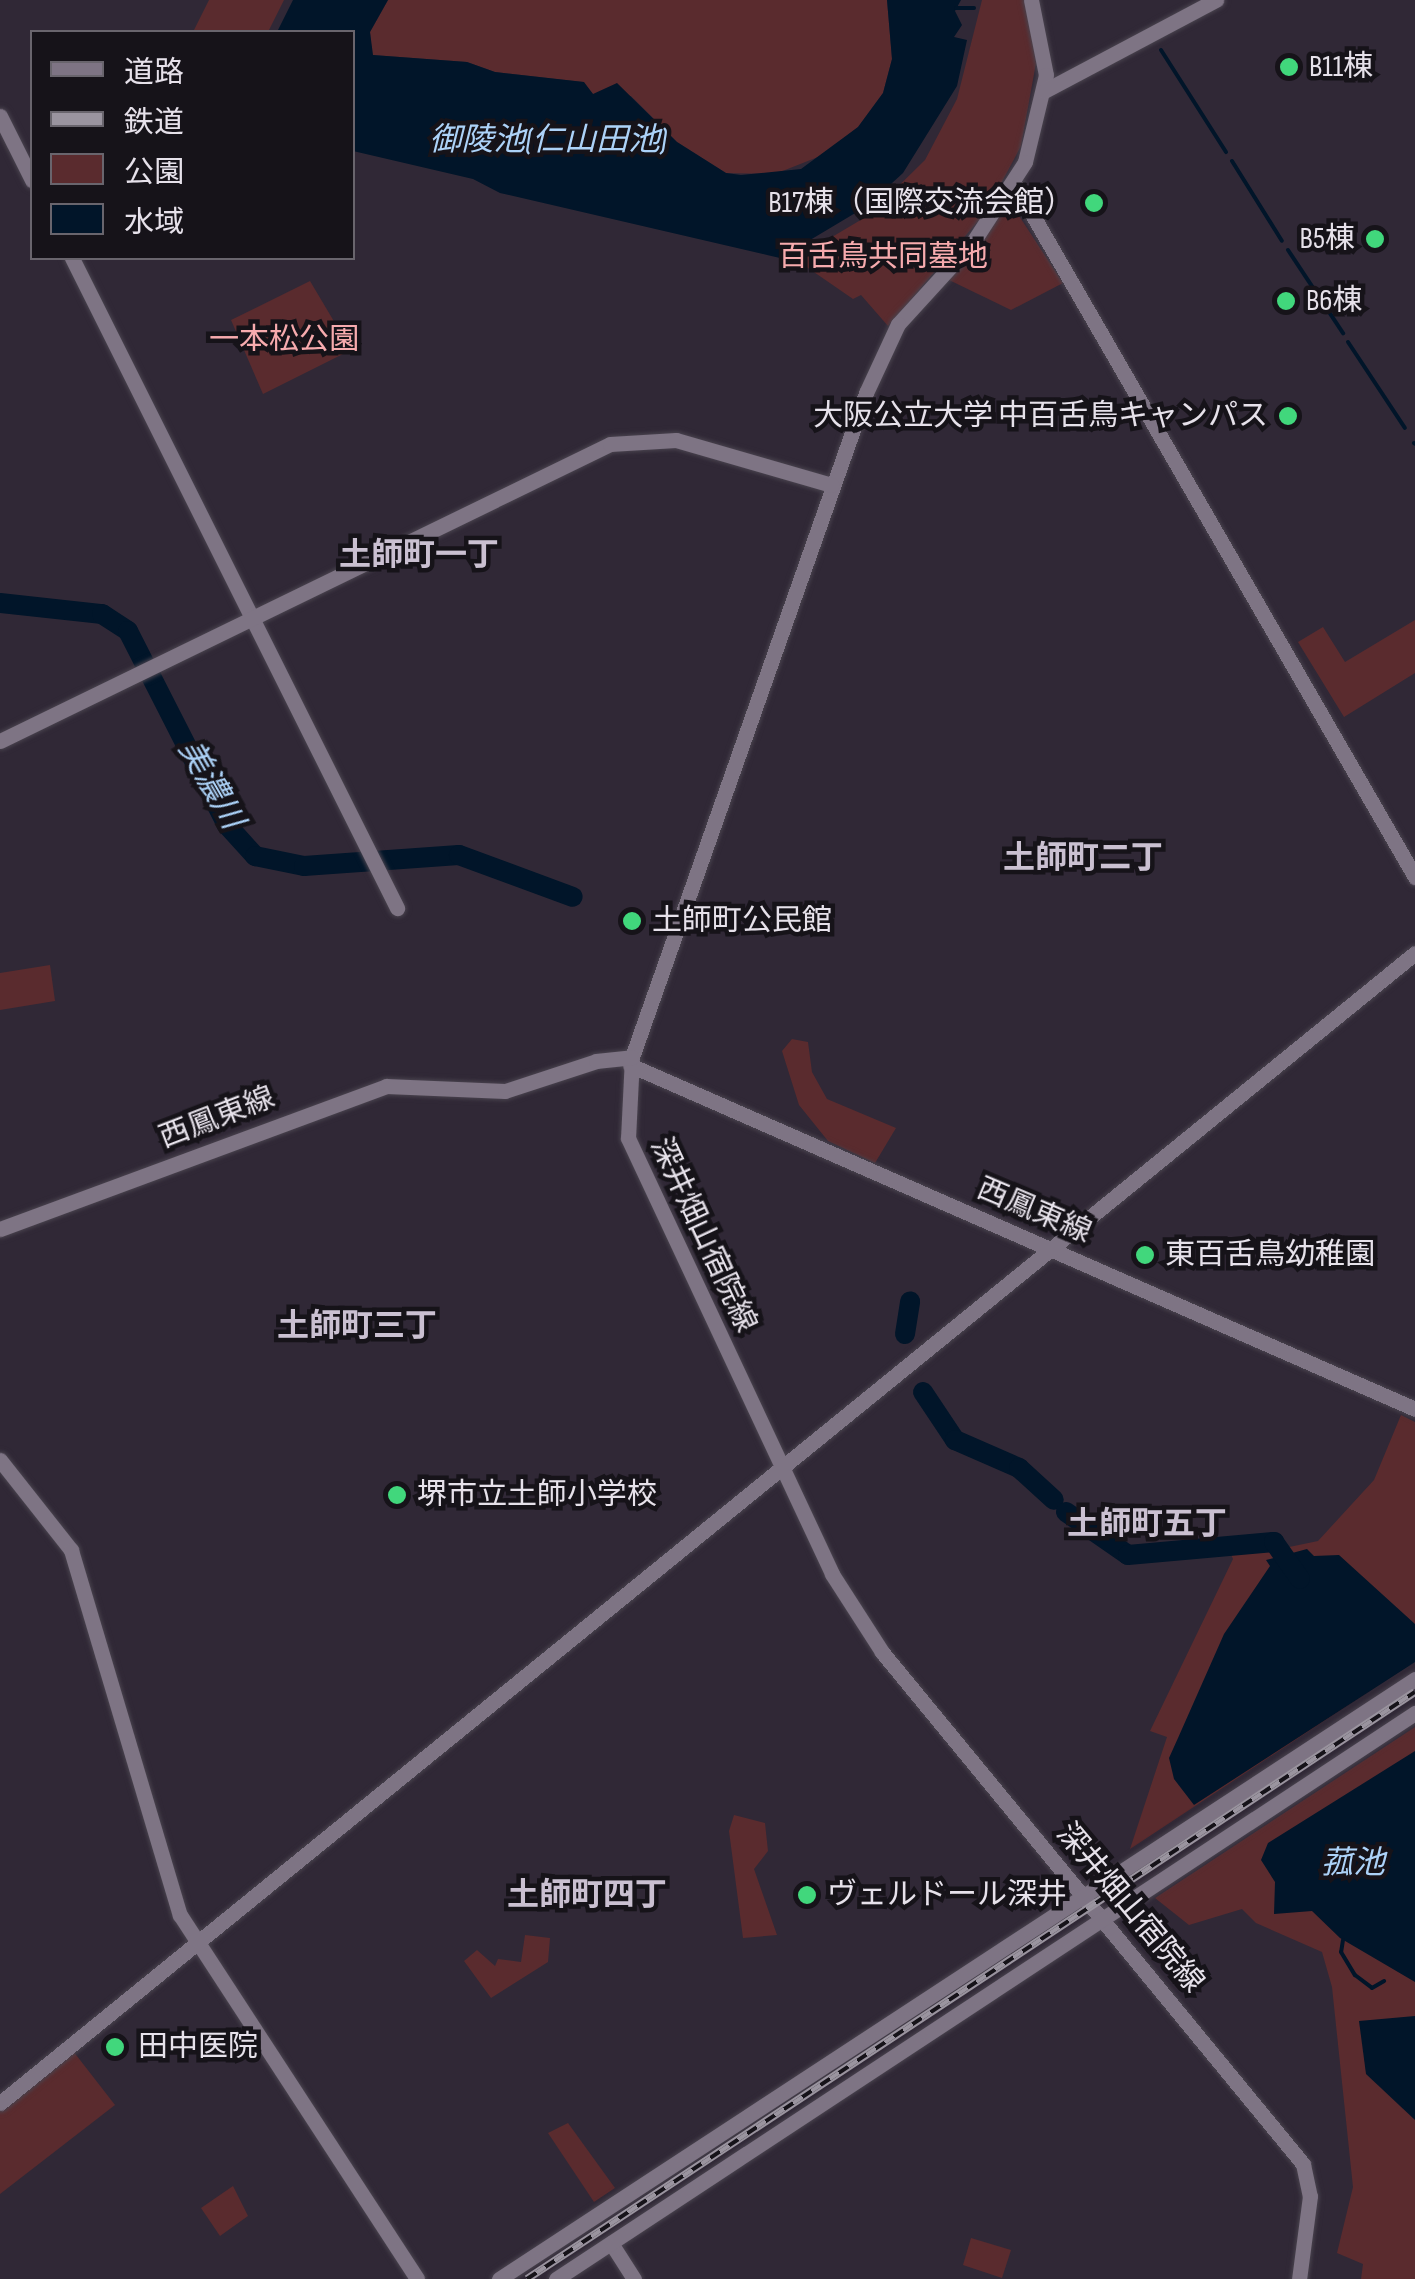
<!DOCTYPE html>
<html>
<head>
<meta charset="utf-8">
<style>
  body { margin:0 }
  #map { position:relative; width:1415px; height:2279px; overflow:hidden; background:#302836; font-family:"Sofia Sans Condensed","Noto Sans JP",sans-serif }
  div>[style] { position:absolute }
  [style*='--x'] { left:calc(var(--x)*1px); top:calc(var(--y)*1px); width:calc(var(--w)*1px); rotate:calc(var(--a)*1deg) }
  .green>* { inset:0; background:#5a2b2e }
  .water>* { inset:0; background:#011529 }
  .stream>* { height:4px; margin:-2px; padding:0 2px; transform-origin:2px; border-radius:2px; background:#011529 }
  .river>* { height:20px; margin:-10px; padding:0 10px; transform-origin:10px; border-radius:10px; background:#011529 }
  .roads { filter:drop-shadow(0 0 2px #49434e) drop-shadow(0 0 2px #49434e) }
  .secondary>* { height:15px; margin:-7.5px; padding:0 7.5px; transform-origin:7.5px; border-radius:7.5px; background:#7e7484 }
  .rail>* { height:8px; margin-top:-4px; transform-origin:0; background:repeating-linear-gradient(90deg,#161319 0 11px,#9a949f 0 22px); box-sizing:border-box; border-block:2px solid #9a949f }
  .dots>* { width:28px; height:28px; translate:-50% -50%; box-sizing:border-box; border:5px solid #161319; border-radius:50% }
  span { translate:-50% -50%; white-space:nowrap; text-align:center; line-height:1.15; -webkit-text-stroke:9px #161319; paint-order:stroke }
  .poi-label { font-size:30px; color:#e6e1ea }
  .left { translate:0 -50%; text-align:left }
  .right { translate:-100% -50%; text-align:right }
  .park-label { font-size:30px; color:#f7abae }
  .street-label { font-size:30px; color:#e6e1ea }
  .water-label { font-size:32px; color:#acd2f8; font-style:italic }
  .neighbourhood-label { font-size:32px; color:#cac0d1; font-weight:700 }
  .legend { position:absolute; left:30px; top:30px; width:325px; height:230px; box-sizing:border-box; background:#161319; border:2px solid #69656d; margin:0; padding:12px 18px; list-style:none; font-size:30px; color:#e6e1ea }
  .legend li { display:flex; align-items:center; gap:20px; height:50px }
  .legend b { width:50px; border:2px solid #69656d }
</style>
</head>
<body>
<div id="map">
  <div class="green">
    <div style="clip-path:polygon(209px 0,284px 0,268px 32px,193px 32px)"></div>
    <div style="clip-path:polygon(388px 0,887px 0,892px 59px,883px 93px,858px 127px,823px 155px,775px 174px,726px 173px,677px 142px,631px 96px,593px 94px,583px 82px,495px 72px,467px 62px,372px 55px,370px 32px)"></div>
    <div style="clip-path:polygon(982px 0,1024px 0,1027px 9px,1036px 63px,1021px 146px,986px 212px,888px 326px,861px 295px,853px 299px,795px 259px,869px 215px,925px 160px,957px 99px)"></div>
    <div style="clip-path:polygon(1010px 202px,1063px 283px,1011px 310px,947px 279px)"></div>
    <div style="clip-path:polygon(310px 281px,351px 350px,263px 394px,231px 320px)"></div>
    <div style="clip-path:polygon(1415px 620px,1415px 673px,1344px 717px,1298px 642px,1323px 627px,1345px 662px)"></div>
    <div style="clip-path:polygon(50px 965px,55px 1001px,0 1010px,0 973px)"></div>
    <div style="clip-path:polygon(792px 1039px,808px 1042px,812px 1072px,827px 1099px,896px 1128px,875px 1163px,828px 1141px,799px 1105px,782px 1051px)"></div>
    <div style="clip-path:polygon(1401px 1415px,1415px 1422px,1415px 1661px,1130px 1849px,1167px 1737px,1150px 1731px,1233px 1559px,1229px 1550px,1260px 1553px,1318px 1541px,1374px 1480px)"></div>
    <div style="clip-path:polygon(1415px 1727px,1415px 2279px,1361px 2279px,1363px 2264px,1337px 2253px,1353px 2187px,1332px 1987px,1322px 1952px,1256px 1923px,1242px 1909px,1189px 1925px,1155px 1898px)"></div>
    <div style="clip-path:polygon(734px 1815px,765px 1823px,768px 1851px,754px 1869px,777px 1935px,743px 1938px,729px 1831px)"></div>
    <div style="clip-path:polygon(525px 1935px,550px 1938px,548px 1962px,491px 1998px,464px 1961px,477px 1950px,495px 1966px,498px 1959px,521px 1962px)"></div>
    <div style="clip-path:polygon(73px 2051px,115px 2105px,0 2194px,0 2111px)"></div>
    <div style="clip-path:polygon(568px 2123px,615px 2188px,594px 2202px,548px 2133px)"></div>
    <div style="clip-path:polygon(233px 2186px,248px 2216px,220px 2236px,201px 2208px)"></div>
    <div style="clip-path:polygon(971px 2238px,1011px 2250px,1002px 2278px,963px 2265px)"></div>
  </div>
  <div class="water">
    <div style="clip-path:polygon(293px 0,388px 0,370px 32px,373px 55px,467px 62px,495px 72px,584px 82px,593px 94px,617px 83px,677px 142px,726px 173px,741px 175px,801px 169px,858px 127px,883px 93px,892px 59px,887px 0,961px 0,955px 11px,962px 25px,954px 37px,967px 40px,957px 86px,903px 173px,867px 206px,780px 258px,500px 193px,473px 179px,353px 151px,352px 32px,277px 32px)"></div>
    <div style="clip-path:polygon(1307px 1549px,1314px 1556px,1339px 1555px,1415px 1624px,1415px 1662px,1194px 1805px,1174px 1779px,1169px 1758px,1178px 1738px,1224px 1634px,1270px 1566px,1266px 1560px)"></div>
    <div style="clip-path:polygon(1415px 1751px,1415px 1982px,1340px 1938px,1312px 1911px,1274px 1914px,1275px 1882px,1261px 1860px,1268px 1843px)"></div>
    <div style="clip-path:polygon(1415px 2016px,1415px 2120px,1366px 2074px,1359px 2021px)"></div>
  </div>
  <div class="stream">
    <div style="--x:956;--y:8;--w:18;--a:0"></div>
    <div style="--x:1161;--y:50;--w:121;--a:57.5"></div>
    <div style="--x:1232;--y:161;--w:94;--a:58"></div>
    <div style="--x:1288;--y:250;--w:100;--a:56.5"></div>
    <div style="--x:1348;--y:342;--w:103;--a:56.5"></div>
    <div style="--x:1414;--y:443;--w:1;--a:45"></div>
    <div style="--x:1343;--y:1940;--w:12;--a:99"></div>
    <div style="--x:1341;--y:1952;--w:27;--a:59"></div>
    <div style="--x:1355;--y:1975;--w:21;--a:37"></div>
    <div style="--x:1372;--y:1988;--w:14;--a:-30"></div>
  </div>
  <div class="river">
    <div style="--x:0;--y:603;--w:103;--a:6.2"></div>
    <div style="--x:102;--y:614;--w:31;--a:33"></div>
    <div style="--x:128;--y:631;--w:218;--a:63"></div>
    <div style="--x:227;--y:825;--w:42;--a:47.9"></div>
    <div style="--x:255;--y:856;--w:50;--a:11.5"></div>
    <div style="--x:304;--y:866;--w:155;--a:-4.1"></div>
    <div style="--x:459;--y:855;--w:121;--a:20.2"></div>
    <div style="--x:905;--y:1334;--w:33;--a:-81"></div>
    <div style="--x:923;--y:1392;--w:58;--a:56.3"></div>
    <div style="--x:955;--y:1440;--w:70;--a:23.6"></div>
    <div style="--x:1019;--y:1468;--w:47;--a:42.4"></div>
    <div style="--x:1066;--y:1512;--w:75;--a:34.7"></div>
    <div style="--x:1128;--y:1555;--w:147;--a:-5.1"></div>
    <div style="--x:1274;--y:1542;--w:45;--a:54.9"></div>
  </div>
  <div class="roads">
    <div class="secondary">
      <div style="--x:1031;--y:0;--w:76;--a:78.7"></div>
      <div style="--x:1046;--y:75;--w:89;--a:103.6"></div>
      <div style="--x:1025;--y:162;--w:95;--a:123"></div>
      <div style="--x:973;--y:242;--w:111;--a:132.4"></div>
      <div style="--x:898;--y:324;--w:76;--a:114.9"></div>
      <div style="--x:866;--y:393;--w:704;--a:109.41"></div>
      <div style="--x:632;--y:1057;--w:81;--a:92.8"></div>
      <div style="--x:628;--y:1138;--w:481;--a:64.9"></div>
      <div style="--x:832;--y:1574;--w:93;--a:57.3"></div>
      <div style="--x:882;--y:1652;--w:663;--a:50.57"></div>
      <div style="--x:1303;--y:2164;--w:33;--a:78"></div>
      <div style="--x:1310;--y:2196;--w:84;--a:97.5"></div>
      <div style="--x:1044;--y:91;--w:195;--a:-27.9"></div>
      <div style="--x:0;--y:116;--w:72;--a:63.4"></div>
      <div style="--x:1014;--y:183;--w:802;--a:59.98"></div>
      <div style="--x:72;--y:258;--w:727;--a:63.43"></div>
      <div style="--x:0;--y:741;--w:678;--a:-25.96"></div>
      <div style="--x:610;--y:444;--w:66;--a:-3.5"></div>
      <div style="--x:676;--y:440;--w:162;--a:16.1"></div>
      <div style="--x:630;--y:1065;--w:857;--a:23.66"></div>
      <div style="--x:0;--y:1229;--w:412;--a:-20.3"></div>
      <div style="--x:386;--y:1086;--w:119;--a:2.4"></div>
      <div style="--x:505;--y:1091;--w:96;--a:-18.2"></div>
      <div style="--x:596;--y:1061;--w:36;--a:-6"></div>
      <div style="--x:0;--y:1460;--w:115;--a:51.7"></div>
      <div style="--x:71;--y:1550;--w:381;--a:73.4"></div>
      <div style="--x:180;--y:1915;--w:434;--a:56.9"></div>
      <div style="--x:0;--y:2103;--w:1823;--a:-39.1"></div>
      <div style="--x:611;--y:2243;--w:43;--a:57.4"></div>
      <div style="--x:499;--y:2279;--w:1095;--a:-33.23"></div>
      <div style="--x:556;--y:2279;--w:1029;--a:-33.38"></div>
    </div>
  </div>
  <div class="rail">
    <div style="--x:527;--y:2279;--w:1064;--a:-33.47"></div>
  </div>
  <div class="dots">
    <div style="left:1289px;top:67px;background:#41d77c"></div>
    <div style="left:1094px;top:203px;background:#41d77c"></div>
    <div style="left:1375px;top:239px;background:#41d77c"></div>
    <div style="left:1286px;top:301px;background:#41d77c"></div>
    <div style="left:1288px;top:416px;background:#41d77c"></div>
    <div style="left:632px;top:921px;background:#41d77c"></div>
    <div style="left:1145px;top:1255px;background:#41d77c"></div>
    <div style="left:397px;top:1495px;background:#41d77c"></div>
    <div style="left:807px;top:1895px;background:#41d77c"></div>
    <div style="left:115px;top:2047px;background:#41d77c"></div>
  </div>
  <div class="poi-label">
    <span class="left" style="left:1309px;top:67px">B11棟</span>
    <span class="right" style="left:1074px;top:203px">B17棟（国際交流会館）</span>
    <span class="right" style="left:1355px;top:239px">B5棟</span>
    <span class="left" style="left:1306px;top:301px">B6棟</span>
    <span class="right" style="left:1268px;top:416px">大阪公立大学 中百舌鳥キャンパス</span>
    <span class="left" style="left:652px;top:921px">土師町公民館</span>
    <span class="left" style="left:1165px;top:1255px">東百舌鳥幼稚園</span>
    <span class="left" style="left:417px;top:1495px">堺市立土師小学校</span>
    <span class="left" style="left:827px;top:1895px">ヴェルドール深井</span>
    <span class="left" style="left:138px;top:2047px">田中医院</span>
  </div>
  <div class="park-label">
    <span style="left:883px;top:257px">百舌鳥共同墓地</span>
    <span style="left:284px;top:340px">一本松公園</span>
  </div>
  <div class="street-label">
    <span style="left:217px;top:1118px;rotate:-21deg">西鳳東線</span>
    <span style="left:1034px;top:1211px;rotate:23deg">西鳳東線</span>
    <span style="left:703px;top:1235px;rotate:65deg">深井畑山宿院線</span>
    <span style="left:1130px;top:1908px;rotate:50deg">深井畑山宿院線</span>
  </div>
  <div class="water-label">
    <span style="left:548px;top:141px">御陵池(仁山田池)</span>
    <span style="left:210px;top:785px;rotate:60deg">美濃川</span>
    <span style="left:1353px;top:1864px">菰池</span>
  </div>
  <div class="neighbourhood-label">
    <span style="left:419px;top:556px">土師町一丁</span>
    <span style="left:1083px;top:859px">土師町二丁</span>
    <span style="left:357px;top:1327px">土師町三丁</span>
    <span style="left:1147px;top:1525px">土師町五丁</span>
    <span style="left:587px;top:1896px">土師町四丁</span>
  </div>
  <ul class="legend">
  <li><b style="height:12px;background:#7e7484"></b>道路</li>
  <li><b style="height:12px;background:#9a949f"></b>鉄道</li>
  <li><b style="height:28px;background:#5a2b2e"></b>公園</li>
  <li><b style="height:28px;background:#011529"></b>水域</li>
  </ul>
</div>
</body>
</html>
